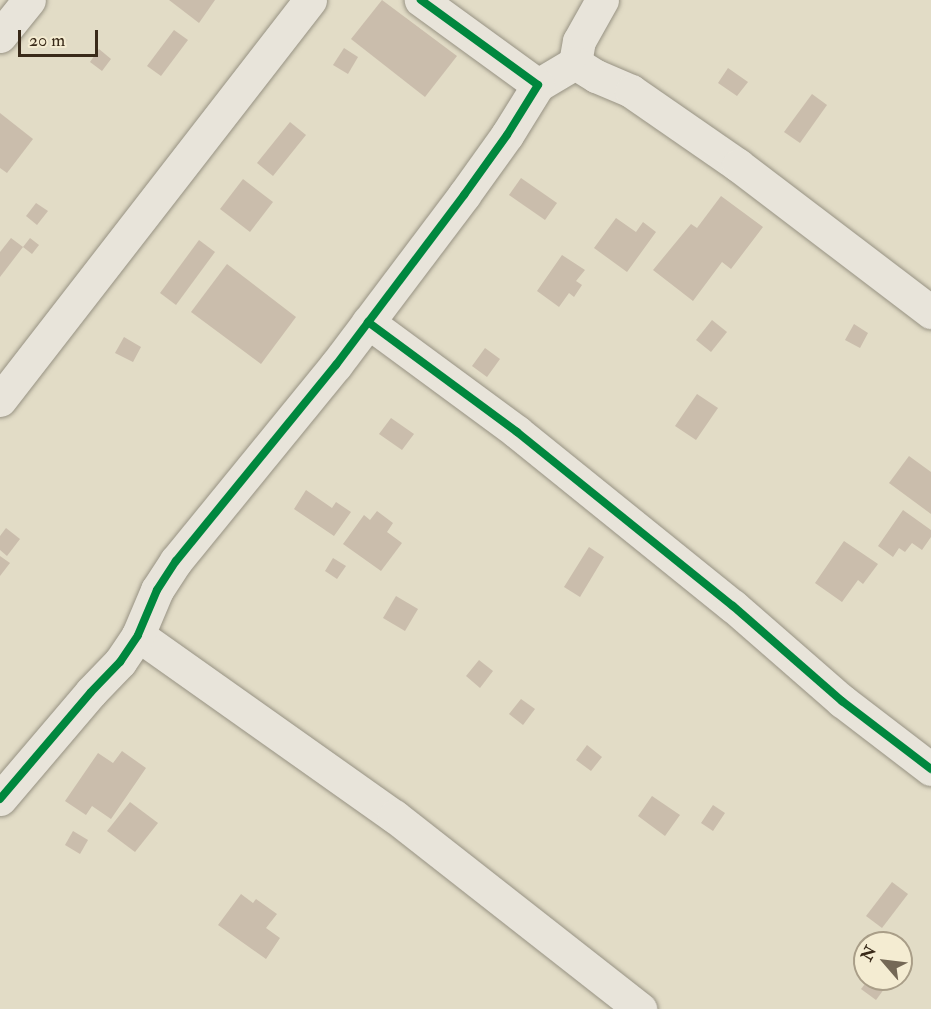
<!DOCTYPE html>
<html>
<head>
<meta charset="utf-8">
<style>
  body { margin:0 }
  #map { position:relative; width:931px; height:1009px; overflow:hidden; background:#e2dcc6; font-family:"IM FELL Double Pica",serif }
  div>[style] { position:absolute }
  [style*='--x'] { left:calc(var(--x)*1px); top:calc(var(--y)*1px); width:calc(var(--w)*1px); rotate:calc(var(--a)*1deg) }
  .building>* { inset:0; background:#cabdac }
  .roads { filter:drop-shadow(0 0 2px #979283) drop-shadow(0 0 2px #979283) }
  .minor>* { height:33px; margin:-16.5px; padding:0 16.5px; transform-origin:16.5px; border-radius:16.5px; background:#e8e4da }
  .cycleway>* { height:8px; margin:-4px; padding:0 4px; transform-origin:4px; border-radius:4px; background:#00873e }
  span { translate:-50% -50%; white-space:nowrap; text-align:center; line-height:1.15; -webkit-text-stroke:4.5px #f4ecd2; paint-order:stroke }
  .north { position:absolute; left:853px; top:931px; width:60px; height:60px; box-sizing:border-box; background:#f4ecd2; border:2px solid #a99e88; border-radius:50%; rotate:298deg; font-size:16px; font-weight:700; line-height:24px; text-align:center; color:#392a19 }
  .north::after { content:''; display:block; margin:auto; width:21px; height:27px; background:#746856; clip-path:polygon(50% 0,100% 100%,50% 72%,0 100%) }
  .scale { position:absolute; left:18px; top:30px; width:80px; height:27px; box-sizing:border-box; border:3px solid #392a19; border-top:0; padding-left:8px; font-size:18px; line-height:21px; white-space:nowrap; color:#392a19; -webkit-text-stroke:4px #f4ecd2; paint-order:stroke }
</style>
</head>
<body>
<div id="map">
  <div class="building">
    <div style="clip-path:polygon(169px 0,215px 0,199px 23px)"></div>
    <div style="clip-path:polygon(382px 0,457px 56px,425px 97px,351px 39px)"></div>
    <div style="clip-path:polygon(174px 30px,188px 40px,161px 76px,147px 66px)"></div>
    <div style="clip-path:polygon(344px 48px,358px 57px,348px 74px,333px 65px)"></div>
    <div style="clip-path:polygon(99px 49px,111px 59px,102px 71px,90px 62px)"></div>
    <div style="clip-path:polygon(728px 68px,748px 82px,737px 96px,718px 83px)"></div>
    <div style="clip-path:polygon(812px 94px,827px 105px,800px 143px,784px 132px)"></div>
    <div style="clip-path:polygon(0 113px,33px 139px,7px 173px,0 168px)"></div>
    <div style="clip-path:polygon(290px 122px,306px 135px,273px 176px,257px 163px)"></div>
    <div style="clip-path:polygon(521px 178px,557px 203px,545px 220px,509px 195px)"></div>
    <div style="clip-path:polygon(243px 179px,273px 202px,250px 232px,220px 209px)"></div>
    <div style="clip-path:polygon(721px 196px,763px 227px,731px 269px,722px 262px,693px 301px,653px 270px,691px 224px,697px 228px)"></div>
    <div style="clip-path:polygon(36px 203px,48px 211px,37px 225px,26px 216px)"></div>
    <div style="clip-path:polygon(616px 218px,636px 232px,643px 222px,656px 232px,627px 272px,594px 248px)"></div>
    <div style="clip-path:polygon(11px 238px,23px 247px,0 277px,0 252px)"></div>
    <div style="clip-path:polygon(30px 238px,39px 245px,32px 254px,23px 247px)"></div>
    <div style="clip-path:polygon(199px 240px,215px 252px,176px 305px,160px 293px)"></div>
    <div style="clip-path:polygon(562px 255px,585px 270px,576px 281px,582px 285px,574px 297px,569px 293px,559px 307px,537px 291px)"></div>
    <div style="clip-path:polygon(227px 264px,296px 317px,261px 364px,191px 312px)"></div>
    <div style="clip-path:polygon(712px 320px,727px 332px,711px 352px,696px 340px)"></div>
    <div style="clip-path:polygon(854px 324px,868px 333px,860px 348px,845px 340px)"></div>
    <div style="clip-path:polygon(124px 337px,141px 347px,133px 362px,115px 353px)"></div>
    <div style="clip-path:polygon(485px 348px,500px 359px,487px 377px,472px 366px)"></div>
    <div style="clip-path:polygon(697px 394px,718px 408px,696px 440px,675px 426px)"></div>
    <div style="clip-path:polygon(391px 418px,414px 434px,402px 450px,379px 434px)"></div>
    <div style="clip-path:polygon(909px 456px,931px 472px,931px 514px,889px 483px)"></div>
    <div style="clip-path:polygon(306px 490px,332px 508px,336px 502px,351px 512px,334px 536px,294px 509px)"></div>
    <div style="clip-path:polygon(903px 510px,931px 530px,931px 537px,922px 550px,912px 543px,905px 552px,899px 548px,893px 557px,878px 546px)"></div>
    <div style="clip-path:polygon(377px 511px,393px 523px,387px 532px,402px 543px,381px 571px,343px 544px,364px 515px,370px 520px)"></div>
    <div style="clip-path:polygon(6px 528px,20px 539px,7px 556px,0 550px,0 536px)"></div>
    <div style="clip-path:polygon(844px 541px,878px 564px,863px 584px,858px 580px,842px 602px,815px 583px)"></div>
    <div style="clip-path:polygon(589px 547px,604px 557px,580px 597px,564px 587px)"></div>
    <div style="clip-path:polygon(0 556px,10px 563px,0 576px)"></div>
    <div style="clip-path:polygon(333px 558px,346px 566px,337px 579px,325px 571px)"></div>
    <div style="clip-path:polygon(396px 596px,418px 609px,405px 631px,383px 618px)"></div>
    <div style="clip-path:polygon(479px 660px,493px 671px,480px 688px,466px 676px)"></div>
    <div style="clip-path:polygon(521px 699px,535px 709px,523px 725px,509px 714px)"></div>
    <div style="clip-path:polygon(587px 745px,602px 757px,591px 771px,576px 760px)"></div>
    <div style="clip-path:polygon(122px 751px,146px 768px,111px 819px,92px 806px,86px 815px,65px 801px,98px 753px,113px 763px)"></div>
    <div style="clip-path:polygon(652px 796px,680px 815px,665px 836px,638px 816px)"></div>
    <div style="clip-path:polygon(130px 802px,158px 823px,135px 852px,107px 831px)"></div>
    <div style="clip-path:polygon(713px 805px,725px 813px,713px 831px,701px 823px)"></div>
    <div style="clip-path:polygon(73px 831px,88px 840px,80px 854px,65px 845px)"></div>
    <div style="clip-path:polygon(892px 882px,908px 894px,882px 928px,866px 916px)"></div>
    <div style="clip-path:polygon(241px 894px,253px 903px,256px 899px,277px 914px,266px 928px,280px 938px,266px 959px,218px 925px)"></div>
    <div style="clip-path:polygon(869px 979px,890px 981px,876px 1000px,861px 989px)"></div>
  </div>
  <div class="roads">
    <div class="minor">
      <div style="--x:0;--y:36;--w:46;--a:-51.1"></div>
      <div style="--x:575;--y:63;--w:22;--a:-80"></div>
      <div style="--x:579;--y:41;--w:47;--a:-60.7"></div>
      <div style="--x:538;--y:85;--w:43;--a:-30.7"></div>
      <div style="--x:575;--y:63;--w:25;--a:32"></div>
      <div style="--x:596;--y:76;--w:38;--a:23"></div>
      <div style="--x:631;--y:91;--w:130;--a:34.7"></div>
      <div style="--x:738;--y:165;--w:243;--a:37.3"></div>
      <div style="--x:368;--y:322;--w:185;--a:36.4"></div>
      <div style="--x:517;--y:432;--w:277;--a:38.9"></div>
      <div style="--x:733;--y:606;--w:145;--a:41.1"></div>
      <div style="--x:842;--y:701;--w:112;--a:37.4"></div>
      <div style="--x:0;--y:400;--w:506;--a:-52.22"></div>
      <div style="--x:138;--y:635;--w:314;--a:35.3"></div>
      <div style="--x:394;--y:816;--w:313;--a:38.1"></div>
      <div style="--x:0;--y:799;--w:140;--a:-49.6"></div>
      <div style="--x:91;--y:692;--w:42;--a:-46"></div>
      <div style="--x:120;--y:662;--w:32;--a:-56"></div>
      <div style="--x:138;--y:635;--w:49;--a:-67.1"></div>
      <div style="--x:157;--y:590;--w:35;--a:-57"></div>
      <div style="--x:176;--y:561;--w:253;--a:-50.8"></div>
      <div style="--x:336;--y:365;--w:213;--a:-53"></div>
      <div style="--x:464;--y:195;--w:74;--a:-54.4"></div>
      <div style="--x:507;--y:135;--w:59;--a:-58.2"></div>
      <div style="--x:538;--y:85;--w:145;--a:-144"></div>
    </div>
  </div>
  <div class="cycleway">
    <div style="--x:368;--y:322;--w:185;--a:36.4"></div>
    <div style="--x:517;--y:432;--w:277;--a:38.9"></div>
    <div style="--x:733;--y:606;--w:145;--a:41.1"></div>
    <div style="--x:842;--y:701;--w:112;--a:37.4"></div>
    <div style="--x:0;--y:799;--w:140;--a:-49.6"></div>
    <div style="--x:91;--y:692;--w:42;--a:-46"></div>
    <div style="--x:120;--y:662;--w:32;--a:-56"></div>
    <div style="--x:138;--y:635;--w:49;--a:-67.1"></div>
    <div style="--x:157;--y:590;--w:35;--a:-57"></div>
    <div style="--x:176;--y:561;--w:253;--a:-50.8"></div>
    <div style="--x:336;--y:365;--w:213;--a:-53"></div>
    <div style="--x:464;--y:195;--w:74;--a:-54.4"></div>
    <div style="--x:507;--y:135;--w:59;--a:-58.2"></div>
    <div style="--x:538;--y:85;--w:145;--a:-144"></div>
  </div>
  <div class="north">N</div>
  <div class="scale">20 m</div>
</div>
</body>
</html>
